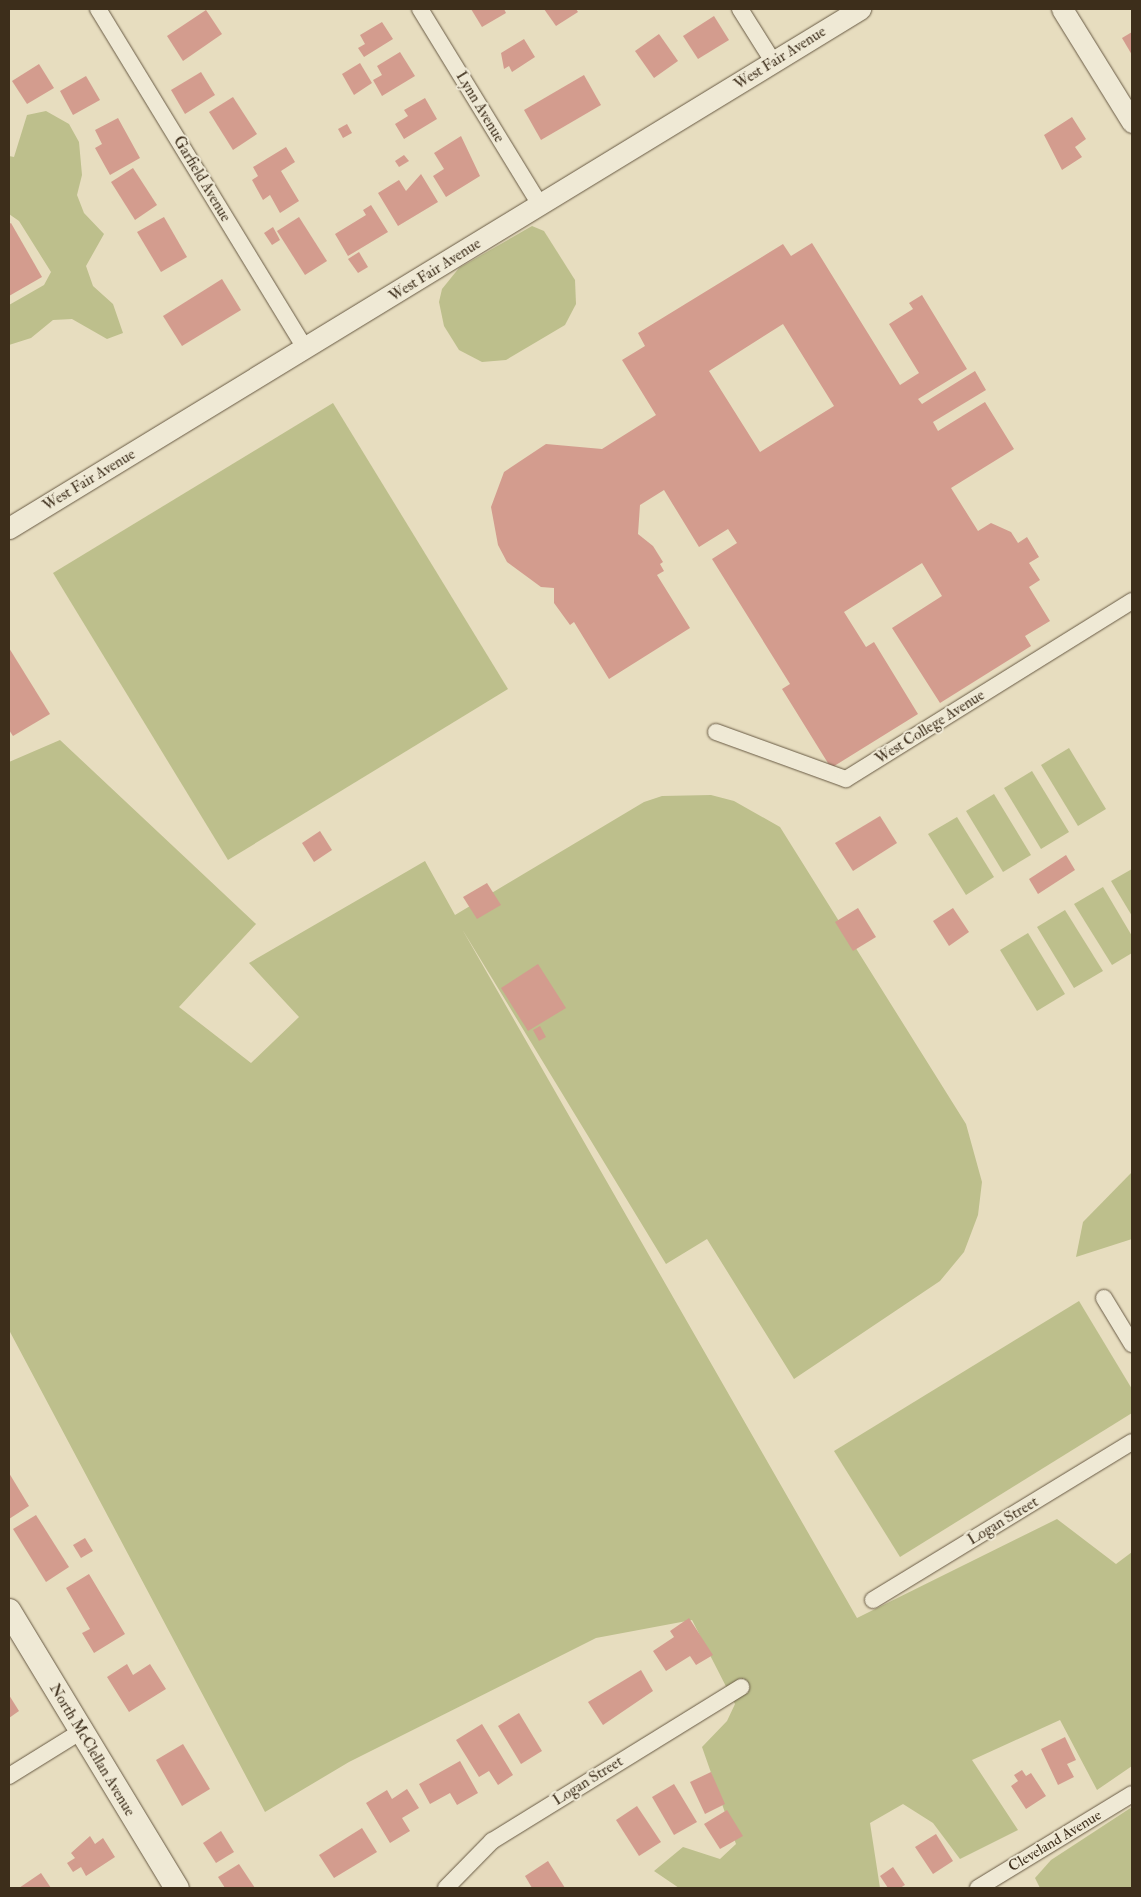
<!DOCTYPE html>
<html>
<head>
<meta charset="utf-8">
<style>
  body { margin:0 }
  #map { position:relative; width:1141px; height:1897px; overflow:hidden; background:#e7ddbf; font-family:"IM FELL Double Pica",serif }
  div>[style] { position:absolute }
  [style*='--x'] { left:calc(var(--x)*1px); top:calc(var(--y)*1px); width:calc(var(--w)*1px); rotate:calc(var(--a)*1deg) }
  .green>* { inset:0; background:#bdbf8c }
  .building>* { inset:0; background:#d39c8e }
  .roads { filter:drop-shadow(0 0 1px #685a44) drop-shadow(0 0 1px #685a44) }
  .minor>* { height:16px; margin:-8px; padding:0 8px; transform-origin:8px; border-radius:8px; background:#efe9d5 }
  .tertiary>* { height:21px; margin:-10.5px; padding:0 10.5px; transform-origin:10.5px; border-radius:10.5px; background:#efe9d5 }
  .secondary>* { height:24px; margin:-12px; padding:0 12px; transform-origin:12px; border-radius:12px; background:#efe9d5 }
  span { translate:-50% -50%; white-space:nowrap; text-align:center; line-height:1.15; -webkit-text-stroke:4px #efe9d5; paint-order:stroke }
  .street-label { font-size:15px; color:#3d2e1b }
  .frame { position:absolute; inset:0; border:10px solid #3d2e1b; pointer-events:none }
</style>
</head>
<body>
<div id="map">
  <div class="green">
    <div style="clip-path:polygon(46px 111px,69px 124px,79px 142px,82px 175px,77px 195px,84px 213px,104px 234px,86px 266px,93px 286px,113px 304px,123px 333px,107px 339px,72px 319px,53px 320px,31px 338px,9px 345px,9px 305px,44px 285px,51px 272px,19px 221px,9px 214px,9px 156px,14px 157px,27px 115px)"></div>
    <div style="clip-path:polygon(532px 226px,544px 231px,575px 280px,576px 304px,565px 325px,506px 360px,482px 362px,459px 350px,444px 326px,439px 302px,442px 289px,459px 268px)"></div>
    <div style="clip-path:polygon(333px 403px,508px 689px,228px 860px,53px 573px)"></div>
    <div style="clip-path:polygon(60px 740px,256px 924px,179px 1007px,251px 1063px,299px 1017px,249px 963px,425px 861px,455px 915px,644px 802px,662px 796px,711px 795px,734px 801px,780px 827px,966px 1124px,982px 1182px,978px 1215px,964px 1252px,940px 1281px,794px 1379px,707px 1239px,666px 1264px,462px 929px,857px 1618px,1057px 1519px,1116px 1564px,1132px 1552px,1132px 1766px,1097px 1790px,1060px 1720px,972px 1760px,1018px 1830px,960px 1859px,933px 1823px,903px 1804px,870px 1823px,880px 1888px,679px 1888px,654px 1871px,683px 1847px,720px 1859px,736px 1844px,702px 1747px,727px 1721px,735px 1704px,692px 1620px,596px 1638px,349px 1762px,265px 1812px,9px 1330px,9px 762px)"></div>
    <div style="clip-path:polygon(1069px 748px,1106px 809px,1078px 826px,1041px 765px)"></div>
    <div style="clip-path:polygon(1032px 771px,1069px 832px,1041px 849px,1004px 788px)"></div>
    <div style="clip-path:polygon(994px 794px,1031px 855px,1003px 872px,966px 811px)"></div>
    <div style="clip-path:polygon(957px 817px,994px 877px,966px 895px,928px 834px)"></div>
    <div style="clip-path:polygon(1132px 869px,1132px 916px,1111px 881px)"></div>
    <div style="clip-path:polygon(1103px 887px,1132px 936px,1132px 953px,1112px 965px,1074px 904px)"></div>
    <div style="clip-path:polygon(1065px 910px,1103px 971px,1074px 988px,1037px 927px)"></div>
    <div style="clip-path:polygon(1028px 933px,1065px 994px,1037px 1011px,1000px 950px)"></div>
    <div style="clip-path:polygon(1132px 1172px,1132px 1239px,1076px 1257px,1083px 1222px)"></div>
    <div style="clip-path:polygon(1079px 1301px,1132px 1389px,1132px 1413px,900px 1557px,834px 1451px)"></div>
    <div style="clip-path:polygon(1132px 1807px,1132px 1888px,1040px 1888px,1035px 1878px,1051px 1860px)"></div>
  </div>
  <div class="building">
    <div style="clip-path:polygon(471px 9px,504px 9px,506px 13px,482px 27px)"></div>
    <div style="clip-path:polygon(544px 9px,576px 9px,578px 12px,556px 26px)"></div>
    <div style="clip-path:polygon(206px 10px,222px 34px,183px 61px,167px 36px)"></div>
    <div style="clip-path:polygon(714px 16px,729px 40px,698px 59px,683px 36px)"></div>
    <div style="clip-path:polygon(382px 22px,393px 39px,364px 57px,358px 48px,365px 44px,360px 35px)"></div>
    <div style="clip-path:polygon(1132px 32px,1132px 55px,1122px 38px)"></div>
    <div style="clip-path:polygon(659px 34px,678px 61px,654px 78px,635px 51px)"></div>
    <div style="clip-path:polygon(524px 39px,535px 57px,512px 72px,509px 66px,504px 69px,501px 53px)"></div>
    <div style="clip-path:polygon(400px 52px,415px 76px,382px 96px,373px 80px,382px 75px,377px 66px)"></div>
    <div style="clip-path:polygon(360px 63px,372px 83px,354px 95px,342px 74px)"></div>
    <div style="clip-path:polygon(39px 64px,54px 88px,27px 104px,12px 81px)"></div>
    <div style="clip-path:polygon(201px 72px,215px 95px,185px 114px,171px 90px)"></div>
    <div style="clip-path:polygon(584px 75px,601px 105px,541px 140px,524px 110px)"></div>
    <div style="clip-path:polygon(86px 76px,100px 100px,73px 115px,60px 91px)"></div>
    <div style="clip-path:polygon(233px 97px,257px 134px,233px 150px,209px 112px)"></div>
    <div style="clip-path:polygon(425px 98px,437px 119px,404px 139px,395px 124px,408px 116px,404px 110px)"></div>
    <div style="clip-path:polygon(1072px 117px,1086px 139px,1075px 147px,1082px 157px,1062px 170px,1044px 135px)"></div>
    <div style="clip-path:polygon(118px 118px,140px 158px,110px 175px,95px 148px,102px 144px,95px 130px)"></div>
    <div style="clip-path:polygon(347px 124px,352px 133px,343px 138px,338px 129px)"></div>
    <div style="clip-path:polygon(461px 136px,480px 176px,446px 197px,433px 176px,444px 169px,434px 153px)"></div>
    <div style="clip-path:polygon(286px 147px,295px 162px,281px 171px,299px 201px,280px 213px,270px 195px,263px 200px,252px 180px,258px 176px,253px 167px)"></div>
    <div style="clip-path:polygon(404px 155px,409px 161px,399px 167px,395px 161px)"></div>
    <div style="clip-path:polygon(133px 168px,157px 205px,135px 220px,111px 182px)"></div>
    <div style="clip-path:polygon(421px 174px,438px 202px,398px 226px,378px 193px,399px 180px,406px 191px)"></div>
    <div style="clip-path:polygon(371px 205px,388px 232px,348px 256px,335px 234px,366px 215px,363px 210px)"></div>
    <div style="clip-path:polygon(164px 217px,187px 257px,161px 272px,137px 232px)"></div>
    <div style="clip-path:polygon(299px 217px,327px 261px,305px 275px,277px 231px)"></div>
    <div style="clip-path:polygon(11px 223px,42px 277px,9px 296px,9px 224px)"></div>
    <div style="clip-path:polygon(273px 227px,280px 240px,272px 245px,264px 233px)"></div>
    <div style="clip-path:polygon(evenodd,812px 243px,900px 385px,919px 373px,889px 324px,913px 309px,909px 303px,922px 295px,967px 369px,918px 399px,922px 404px,975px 371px,986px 390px,933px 422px,938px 431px,985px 402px,1014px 449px,951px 488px,978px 531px,991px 523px,1011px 532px,1018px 543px,1027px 537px,1039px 557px,1029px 563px,1040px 580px,1029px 587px,1050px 621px,1025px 636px,1031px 646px,940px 703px,892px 628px,942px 596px,922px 563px,844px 612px,866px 647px,874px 642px,918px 714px,831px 768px,782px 689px,790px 684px,712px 559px,737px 543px,728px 529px,699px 547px,664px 490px,640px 505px,638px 534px,653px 546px,663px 562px,660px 564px,664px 571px,657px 575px,690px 628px,609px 679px,574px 622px,570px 625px,554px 603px,554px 588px,541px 587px,507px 562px,498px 545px,491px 507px,504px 472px,546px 444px,602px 449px,656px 415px,622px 360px,645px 346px,638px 333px,783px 244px,791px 256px,812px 243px,783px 324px,834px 406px,760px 452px,709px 371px,783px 324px)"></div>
    <div style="clip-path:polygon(359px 252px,368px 267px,358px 273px,348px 259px)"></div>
    <div style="clip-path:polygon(222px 279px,241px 310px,182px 346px,163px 316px)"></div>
    <div style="clip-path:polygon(9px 648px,50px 714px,13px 736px,9px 730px)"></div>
    <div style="clip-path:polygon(880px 816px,897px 843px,853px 871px,835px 843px)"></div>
    <div style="clip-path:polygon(320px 831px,332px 850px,314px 862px,302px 843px)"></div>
    <div style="clip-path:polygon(1066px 855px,1075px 870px,1038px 894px,1029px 879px)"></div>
    <div style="clip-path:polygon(487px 883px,501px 905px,477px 919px,463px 897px)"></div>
    <div style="clip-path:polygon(858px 908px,876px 937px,853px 951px,835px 922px)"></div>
    <div style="clip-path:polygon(953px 908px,969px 932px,949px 946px,933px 921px)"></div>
    <div style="clip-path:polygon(538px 964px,566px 1008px,528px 1031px,501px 988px)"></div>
    <div style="clip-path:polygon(540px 1026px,546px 1037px,539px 1041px,533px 1030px)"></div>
    <div style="clip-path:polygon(9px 1473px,29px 1506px,9px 1519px)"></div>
    <div style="clip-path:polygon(36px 1515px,69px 1567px,46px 1582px,13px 1529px)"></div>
    <div style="clip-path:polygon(85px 1538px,93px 1551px,81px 1558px,73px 1545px)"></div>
    <div style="clip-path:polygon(89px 1574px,125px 1634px,94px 1653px,82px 1633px,90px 1629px,66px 1588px)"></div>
    <div style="clip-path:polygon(689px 1618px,713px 1655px,696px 1665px,690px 1656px,666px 1671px,653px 1651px,674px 1637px,670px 1631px)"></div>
    <div style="clip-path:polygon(127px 1664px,133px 1675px,150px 1664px,166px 1689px,129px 1712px,107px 1677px)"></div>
    <div style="clip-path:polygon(641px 1670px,653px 1691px,603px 1725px,588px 1702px)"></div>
    <div style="clip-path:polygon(9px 1695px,19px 1711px,9px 1718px)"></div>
    <div style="clip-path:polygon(519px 1713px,542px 1751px,521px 1764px,498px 1726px)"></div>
    <div style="clip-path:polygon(482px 1724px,513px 1775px,498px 1785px,489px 1771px,479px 1777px,456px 1740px)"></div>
    <div style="clip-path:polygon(1065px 1737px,1076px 1760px,1067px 1764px,1074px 1777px,1058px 1785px,1041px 1749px)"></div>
    <div style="clip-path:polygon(183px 1744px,210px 1789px,182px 1806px,156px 1760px)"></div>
    <div style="clip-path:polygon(460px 1761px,478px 1793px,457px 1805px,450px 1793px,430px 1804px,419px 1784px)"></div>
    <div style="clip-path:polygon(1022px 1770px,1026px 1776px,1031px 1773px,1046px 1796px,1026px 1809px,1011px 1786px,1018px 1781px,1014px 1775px)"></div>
    <div style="clip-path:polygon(711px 1772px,725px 1804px,705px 1814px,690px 1782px)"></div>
    <div style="clip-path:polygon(674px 1784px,697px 1822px,674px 1835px,652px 1797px)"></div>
    <div style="clip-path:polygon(407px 1789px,419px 1808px,402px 1818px,410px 1831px,390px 1843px,366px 1803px,387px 1790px,392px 1799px)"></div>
    <div style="clip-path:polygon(637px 1806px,661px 1842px,639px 1856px,616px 1820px)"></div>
    <div style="clip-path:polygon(727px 1810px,743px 1836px,720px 1849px,704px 1824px)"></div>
    <div style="clip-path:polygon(362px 1828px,377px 1852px,334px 1878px,319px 1855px)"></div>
    <div style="clip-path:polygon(221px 1831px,234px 1852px,216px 1863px,203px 1843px)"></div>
    <div style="clip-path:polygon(936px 1834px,953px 1861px,933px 1874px,915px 1847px)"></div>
    <div style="clip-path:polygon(90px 1836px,95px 1844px,103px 1838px,115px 1857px,86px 1876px,81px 1867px,73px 1872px,67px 1863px,75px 1858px,71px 1853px)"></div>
    <div style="clip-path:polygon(548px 1861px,565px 1888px,532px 1888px,525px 1876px)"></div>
    <div style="clip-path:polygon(239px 1864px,255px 1888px,225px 1888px,218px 1877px)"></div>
    <div style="clip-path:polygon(893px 1867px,905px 1885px,900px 1888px,888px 1888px,880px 1876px)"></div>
    <div style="clip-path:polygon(41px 1873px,51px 1888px,19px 1888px)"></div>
  </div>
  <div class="roads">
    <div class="minor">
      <div style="--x:98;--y:9;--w:399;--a:58.6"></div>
      <div style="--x:420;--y:9;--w:230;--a:58.5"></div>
      <div style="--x:740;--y:9;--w:64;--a:57.8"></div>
      <div style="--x:716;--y:732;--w:138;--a:19.9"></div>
      <div style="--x:846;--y:779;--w:337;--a:-31.9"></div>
      <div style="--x:1104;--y:1298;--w:54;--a:58.7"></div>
      <div style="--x:873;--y:1600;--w:303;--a:-31.4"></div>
      <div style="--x:9;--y:1776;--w:84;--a:-31.8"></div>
      <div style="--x:446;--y:1888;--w:66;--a:-45.6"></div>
      <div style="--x:492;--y:1841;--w:293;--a:-31.7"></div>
      <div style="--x:978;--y:1888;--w:180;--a:-31.4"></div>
    </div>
    <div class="tertiary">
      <div style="--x:1062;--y:9;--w:133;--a:58.2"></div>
      <div style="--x:9;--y:528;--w:997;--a:-31.38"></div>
    </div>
    <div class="secondary">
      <div style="--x:9;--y:1611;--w:324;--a:58.8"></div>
    </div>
  </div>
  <div class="street-label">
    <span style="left:780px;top:58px;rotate:-32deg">West Fair Avenue</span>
    <span style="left:480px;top:107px;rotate:59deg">Lynn Avenue</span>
    <span style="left:202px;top:179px;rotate:59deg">Garfield Avenue</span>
    <span style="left:435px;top:270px;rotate:-32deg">West Fair Avenue</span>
    <span style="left:89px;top:480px;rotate:-31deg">West Fair Avenue</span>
    <span style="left:930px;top:727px;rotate:-32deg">West College Avenue</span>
    <span style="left:1003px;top:1521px;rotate:-31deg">Logan Street</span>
    <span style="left:92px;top:1750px;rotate:59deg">North McClellan Avenue</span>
    <span style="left:588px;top:1781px;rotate:-32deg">Logan Street</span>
    <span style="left:1055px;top:1841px;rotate:-31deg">Cleveland Avenue</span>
  </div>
  <div class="frame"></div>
</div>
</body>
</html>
